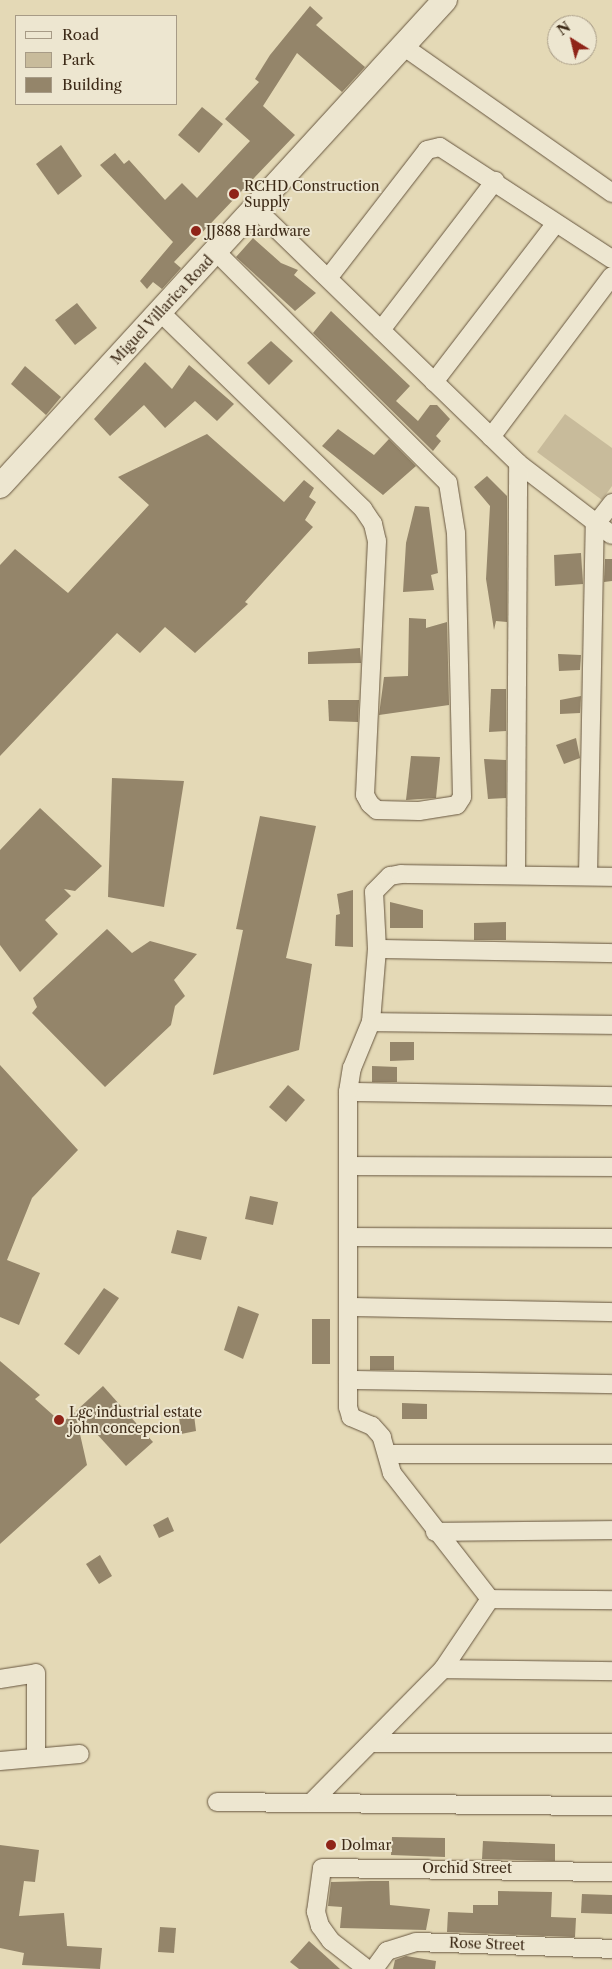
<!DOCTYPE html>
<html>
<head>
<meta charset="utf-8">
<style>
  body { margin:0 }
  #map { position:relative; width:612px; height:1969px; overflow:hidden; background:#e4d9b6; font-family:"Libre Caslon Text",serif }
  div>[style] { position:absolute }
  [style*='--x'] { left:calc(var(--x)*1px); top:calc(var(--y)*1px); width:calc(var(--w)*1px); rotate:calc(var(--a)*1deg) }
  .green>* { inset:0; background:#c8bb9b }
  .building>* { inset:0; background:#94856a }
  .roads { filter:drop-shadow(0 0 1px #67563f) drop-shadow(0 0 1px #67563f) }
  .street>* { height:18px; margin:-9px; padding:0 9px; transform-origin:9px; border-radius:9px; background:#ede6d0 }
  .secondary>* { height:24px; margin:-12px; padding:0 12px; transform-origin:12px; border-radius:12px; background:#ede6d0 }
  .dots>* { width:14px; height:14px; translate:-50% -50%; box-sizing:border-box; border:2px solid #ede6d0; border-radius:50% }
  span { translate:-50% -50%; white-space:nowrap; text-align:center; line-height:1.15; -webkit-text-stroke:4px #ede6d0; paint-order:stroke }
  .poi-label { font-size:14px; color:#3d2a17 }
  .left { translate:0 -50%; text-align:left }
  .street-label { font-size:14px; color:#3d2a17 }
  .legend { position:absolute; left:15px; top:15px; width:162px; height:90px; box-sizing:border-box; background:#ede6d0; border:1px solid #a79b86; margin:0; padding:6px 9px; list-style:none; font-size:15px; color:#3d2a17 }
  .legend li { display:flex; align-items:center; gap:10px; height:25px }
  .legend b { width:25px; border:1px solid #a79b86 }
  .north { position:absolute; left:547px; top:15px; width:50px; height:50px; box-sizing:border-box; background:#ede6d0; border:1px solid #a79b86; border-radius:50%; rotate:324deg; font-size:14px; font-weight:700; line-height:20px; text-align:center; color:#3d2a17 }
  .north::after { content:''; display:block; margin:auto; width:18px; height:22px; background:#8f2418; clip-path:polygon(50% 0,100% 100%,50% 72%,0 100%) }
</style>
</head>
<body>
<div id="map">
  <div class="green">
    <div style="clip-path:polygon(565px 414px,612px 448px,612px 486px,602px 500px,537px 452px)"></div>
  </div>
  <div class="building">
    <div style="clip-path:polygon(310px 6px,323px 18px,316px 25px,365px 67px,342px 92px,297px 53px,263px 106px,295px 135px,174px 262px,181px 268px,162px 289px,153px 282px,147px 289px,140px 281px,173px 242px,100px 165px,115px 153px,124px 164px,129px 160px,165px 200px,182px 183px,197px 198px,250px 141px,225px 119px,259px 82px,255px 79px,270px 55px)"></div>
    <div style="clip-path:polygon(202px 107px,223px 124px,199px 153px,178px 135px)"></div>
    <div style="clip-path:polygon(61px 145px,82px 176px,58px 195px,36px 164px)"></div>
    <div style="clip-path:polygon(253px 238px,281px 263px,298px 270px,294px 275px,316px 293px,295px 311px,236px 257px)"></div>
    <div style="clip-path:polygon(77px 303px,97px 328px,75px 345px,55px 320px)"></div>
    <div style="clip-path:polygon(331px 311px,410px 386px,396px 401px,418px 421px,430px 405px,437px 405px,450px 419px,436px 436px,441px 441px,433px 451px,313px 333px)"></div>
    <div style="clip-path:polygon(271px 341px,293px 361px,269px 385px,247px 363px)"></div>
    <div style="clip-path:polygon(145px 362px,172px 389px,189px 365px,234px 404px,217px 421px,195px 401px,165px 428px,144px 405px,110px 436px,94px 419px)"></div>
    <div style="clip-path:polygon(25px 366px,61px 397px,46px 415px,11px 384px)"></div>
    <div style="clip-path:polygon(338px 429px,374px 455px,389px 439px,416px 466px,383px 495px,322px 446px)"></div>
    <div style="clip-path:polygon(207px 434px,284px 502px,304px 480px,314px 488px,309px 497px,316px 502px,305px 520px,313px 527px,245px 602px,248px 604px,195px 653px,165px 627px,140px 653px,117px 633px,0 756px,0 565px,15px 549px,68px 593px,149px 505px,118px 477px)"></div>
    <div style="clip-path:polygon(487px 476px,507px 496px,507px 622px,496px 621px,494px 630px,486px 579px,490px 506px,474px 487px)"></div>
    <div style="clip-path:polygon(415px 506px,429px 507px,438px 573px,431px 575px,434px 590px,403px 592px,406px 543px)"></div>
    <div style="clip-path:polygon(581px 553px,583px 584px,555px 586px,554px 555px)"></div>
    <div style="clip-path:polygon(605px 559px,612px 559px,612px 581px,604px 582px)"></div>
    <div style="clip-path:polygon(409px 618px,426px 619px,426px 628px,447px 622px,449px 705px,379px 715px,384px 677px,408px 676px)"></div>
    <div style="clip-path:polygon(360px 648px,361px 663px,308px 664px,308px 652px)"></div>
    <div style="clip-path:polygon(558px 654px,581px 655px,580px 670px,559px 671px)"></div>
    <div style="clip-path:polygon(491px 689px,506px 689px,506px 731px,489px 732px)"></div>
    <div style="clip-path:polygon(581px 696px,580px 713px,560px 714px,560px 700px)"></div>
    <div style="clip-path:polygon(328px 700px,359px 700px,358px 722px,329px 721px)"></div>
    <div style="clip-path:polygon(576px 738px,580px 758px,564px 764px,556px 745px)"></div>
    <div style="clip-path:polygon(411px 756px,440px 757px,436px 798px,406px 800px)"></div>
    <div style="clip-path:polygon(484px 759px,506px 760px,506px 798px,488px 799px)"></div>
    <div style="clip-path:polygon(112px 778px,184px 781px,164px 907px,108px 897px)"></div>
    <div style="clip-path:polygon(40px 808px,102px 866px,75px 891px,64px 889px,71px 896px,45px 920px,58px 934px,20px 972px,0 945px,0 850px)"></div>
    <div style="clip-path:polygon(260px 816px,316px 826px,286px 958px,312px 964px,299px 1050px,213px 1075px,243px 930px,236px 929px)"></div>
    <div style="clip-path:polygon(353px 890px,353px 947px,335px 946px,336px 915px,340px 914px,337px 894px)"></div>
    <div style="clip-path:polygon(390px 902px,423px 910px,423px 928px,390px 928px)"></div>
    <div style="clip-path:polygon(506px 922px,506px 940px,474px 940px,474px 923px)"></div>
    <div style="clip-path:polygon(107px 929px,132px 953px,150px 941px,197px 954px,174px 980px,185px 996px,175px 1006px,171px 1025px,105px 1087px,32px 1013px,37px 1007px,33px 998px)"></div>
    <div style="clip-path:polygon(390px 1042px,414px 1042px,414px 1060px,390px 1061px)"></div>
    <div style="clip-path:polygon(0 1065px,78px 1150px,32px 1198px,7px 1260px,40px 1273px,19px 1325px,0 1317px)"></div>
    <div style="clip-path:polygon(372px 1066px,397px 1067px,397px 1082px,372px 1082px)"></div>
    <div style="clip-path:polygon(288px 1085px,305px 1100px,286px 1122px,269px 1107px)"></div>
    <div style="clip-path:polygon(250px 1196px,278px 1202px,273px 1225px,245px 1219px)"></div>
    <div style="clip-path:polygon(177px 1230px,207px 1237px,201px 1260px,171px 1253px)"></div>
    <div style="clip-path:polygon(104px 1288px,119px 1298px,79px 1355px,64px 1344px)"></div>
    <div style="clip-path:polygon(238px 1306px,259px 1314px,243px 1359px,224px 1350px)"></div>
    <div style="clip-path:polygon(312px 1319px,330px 1319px,330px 1364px,312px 1364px)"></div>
    <div style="clip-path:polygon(370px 1356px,394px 1356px,394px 1370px,370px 1370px)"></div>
    <div style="clip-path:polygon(0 1361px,40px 1395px,35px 1399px,62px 1423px,75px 1412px,87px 1465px,0 1544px)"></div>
    <div style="clip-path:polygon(103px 1386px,153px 1442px,126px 1466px,76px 1411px)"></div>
    <div style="clip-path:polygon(402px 1403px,427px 1404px,427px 1419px,402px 1419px)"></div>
    <div style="clip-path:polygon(194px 1415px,196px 1431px,181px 1434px,179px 1417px)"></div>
    <div style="clip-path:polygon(168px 1517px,174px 1531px,159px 1538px,153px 1525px)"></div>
    <div style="clip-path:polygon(100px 1555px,112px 1576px,99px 1584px,86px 1564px)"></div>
    <div style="clip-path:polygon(392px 1837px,445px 1838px,445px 1857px,391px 1855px)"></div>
    <div style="clip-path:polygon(483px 1841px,555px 1844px,555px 1861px,482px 1859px)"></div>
    <div style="clip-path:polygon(0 1845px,39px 1850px,35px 1882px,24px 1881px,19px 1916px,64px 1913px,67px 1946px,102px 1948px,100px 1969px,22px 1965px,24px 1953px,0 1948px)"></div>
    <div style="clip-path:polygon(371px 1881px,389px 1881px,390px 1905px,430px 1909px,426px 1930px,340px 1928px,342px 1907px,328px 1906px,331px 1882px)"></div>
    <div style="clip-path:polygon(498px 1891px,552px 1892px,551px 1917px,576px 1918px,575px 1937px,447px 1932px,448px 1912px,473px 1913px,473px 1905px,498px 1905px)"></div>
    <div style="clip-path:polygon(582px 1894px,612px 1895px,612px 1914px,581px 1913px)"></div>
    <div style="clip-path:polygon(160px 1927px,176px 1928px,174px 1953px,158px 1952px)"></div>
    <div style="clip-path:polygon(309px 1941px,340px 1969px,299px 1969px,290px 1962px)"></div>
    <div style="clip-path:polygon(406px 1956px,436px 1961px,435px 1969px,393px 1969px,395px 1960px)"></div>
  </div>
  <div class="roads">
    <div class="street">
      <div style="--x:403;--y:46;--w:256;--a:35.1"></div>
      <div style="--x:255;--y:208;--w:366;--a:44.1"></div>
      <div style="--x:518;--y:463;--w:118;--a:37.5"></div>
      <div style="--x:329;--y:277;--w:160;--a:-52.3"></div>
      <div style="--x:427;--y:150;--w:13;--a:-13"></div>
      <div style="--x:440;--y:147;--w:205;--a:33.1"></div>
      <div style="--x:160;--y:312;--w:283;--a:44.1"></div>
      <div style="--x:363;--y:509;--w:18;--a:56"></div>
      <div style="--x:373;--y:524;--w:17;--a:77"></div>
      <div style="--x:377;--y:541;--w:254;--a:92.7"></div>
      <div style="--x:365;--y:795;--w:10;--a:61"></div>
      <div style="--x:370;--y:804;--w:9;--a:41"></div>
      <div style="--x:377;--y:810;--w:42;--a:1.4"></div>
      <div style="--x:419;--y:811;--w:38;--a:-9"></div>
      <div style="--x:457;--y:805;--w:9;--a:-58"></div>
      <div style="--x:462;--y:797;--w:264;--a:-91.3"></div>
      <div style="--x:456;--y:533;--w:51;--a:-99.1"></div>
      <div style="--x:448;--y:483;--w:327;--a:-135.1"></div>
      <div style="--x:381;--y:330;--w:188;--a:-52.6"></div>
      <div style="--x:434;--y:382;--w:200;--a:-52.5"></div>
      <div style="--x:491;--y:437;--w:201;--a:-53.1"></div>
      <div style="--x:516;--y:873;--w:410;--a:-89.7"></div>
      <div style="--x:588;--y:876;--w:351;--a:-88.9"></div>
      <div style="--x:595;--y:525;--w:28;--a:-52"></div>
      <div style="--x:377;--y:949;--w:235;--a:1"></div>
      <div style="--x:371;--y:1022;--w:241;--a:0.7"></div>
      <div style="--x:348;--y:1092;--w:264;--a:0.9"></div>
      <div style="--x:349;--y:1166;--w:263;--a:0.2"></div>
      <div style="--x:349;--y:1237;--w:263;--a:0.2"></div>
      <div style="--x:349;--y:1307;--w:263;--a:1.1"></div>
      <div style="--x:348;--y:1380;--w:264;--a:0.9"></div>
      <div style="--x:388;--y:1454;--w:224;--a:0"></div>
      <div style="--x:435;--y:1532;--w:177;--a:-0.6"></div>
      <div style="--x:490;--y:1599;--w:122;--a:0.5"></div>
      <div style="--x:443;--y:1669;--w:169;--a:0.7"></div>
      <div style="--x:0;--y:1679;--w:36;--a:-9"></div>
      <div style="--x:36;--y:1673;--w:82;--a:90"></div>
      <div style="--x:373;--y:1743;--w:239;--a:0"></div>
      <div style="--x:0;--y:1761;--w:80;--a:-5"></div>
      <div style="--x:217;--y:1802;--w:395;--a:0.6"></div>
      <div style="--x:312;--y:1802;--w:187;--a:-45.4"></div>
      <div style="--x:443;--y:1669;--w:84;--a:-56.1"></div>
      <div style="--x:490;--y:1599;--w:160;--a:-127.9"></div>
      <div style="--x:392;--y:1473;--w:37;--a:-106"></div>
      <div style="--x:382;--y:1437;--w:15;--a:-132"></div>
      <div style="--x:372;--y:1426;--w:23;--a:-157"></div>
      <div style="--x:351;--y:1417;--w:10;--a:-107"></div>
      <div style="--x:348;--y:1407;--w:315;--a:-90"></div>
      <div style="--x:348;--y:1092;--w:24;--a:-81"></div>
      <div style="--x:352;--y:1068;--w:50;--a:-67.6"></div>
      <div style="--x:371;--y:1022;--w:73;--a:-85.3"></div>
      <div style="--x:377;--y:949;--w:57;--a:-93"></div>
      <div style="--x:374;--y:892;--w:23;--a:-45"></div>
      <div style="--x:390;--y:876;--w:11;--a:-10"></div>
      <div style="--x:401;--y:874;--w:211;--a:0.8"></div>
      <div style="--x:367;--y:1969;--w:46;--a:-142.1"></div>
      <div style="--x:331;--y:1941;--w:19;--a:-126"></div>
      <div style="--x:320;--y:1926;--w:15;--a:-106"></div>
      <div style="--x:316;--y:1912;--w:44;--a:-82.2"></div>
      <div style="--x:322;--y:1868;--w:290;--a:0.8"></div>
      <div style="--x:374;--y:1969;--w:22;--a:-54"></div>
      <div style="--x:387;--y:1951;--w:30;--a:-17"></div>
      <div style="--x:416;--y:1942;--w:196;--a:2"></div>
    </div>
    <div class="secondary">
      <div style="--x:0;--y:486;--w:659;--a:-47.52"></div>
    </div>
  </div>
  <div class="dots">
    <div style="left:234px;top:194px;background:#8f2418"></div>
    <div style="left:196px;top:231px;background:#8f2418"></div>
    <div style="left:59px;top:1420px;background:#8f2418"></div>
    <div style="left:331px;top:1845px;background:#8f2418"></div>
  </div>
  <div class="poi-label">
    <span class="left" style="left:244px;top:194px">RCHD Construction<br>Supply</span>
    <span class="left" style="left:206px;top:231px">JJ888 Hardware</span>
    <span class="left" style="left:69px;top:1420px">Lgc industrial estate<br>john concepcion</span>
    <span class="left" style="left:341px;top:1845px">Dolmar</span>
  </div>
  <div class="street-label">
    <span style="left:162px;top:310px;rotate:-47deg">Miguel Villarica Road</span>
    <span style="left:467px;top:1868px">Orchid Street</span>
    <span style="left:487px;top:1944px;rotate:2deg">Rose Street</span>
  </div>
  <ul class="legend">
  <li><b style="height:6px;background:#ede6d0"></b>Road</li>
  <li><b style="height:14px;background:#c8bb9b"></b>Park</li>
  <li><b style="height:14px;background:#94856a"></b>Building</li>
  </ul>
  <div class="north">N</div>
</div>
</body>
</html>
